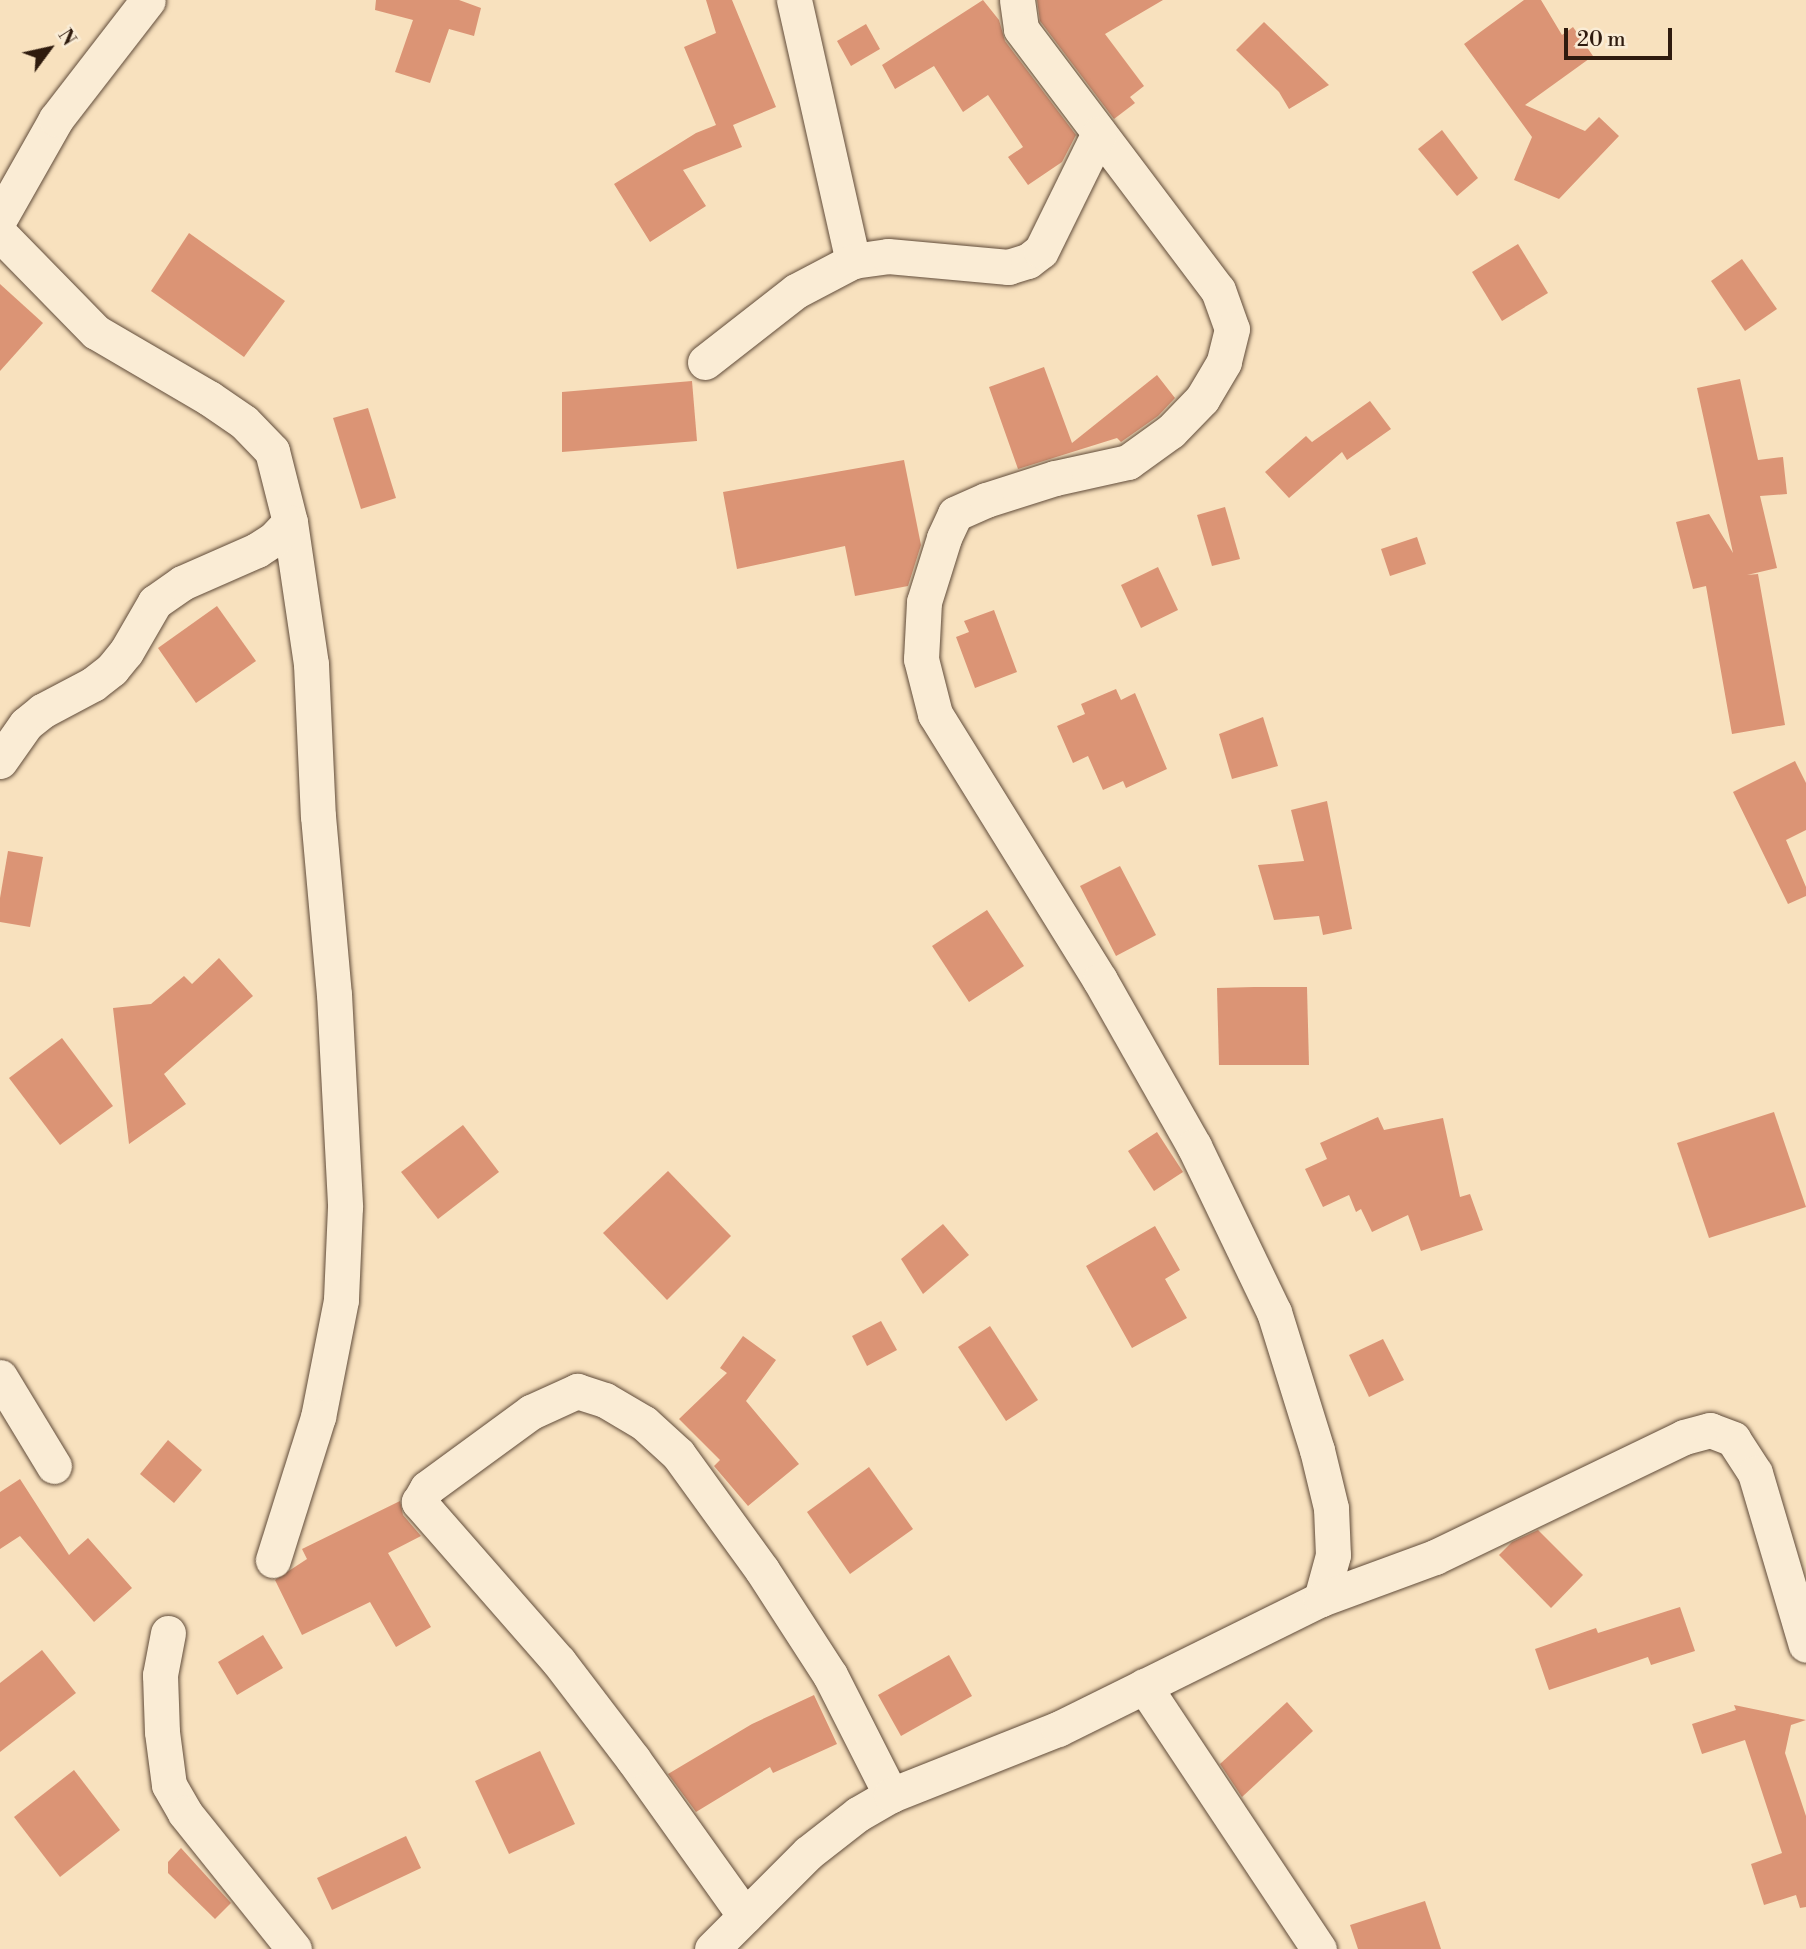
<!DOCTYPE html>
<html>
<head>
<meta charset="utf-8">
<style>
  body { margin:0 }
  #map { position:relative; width:1806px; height:1949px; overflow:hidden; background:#f8e1be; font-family:"Libre Bodoni",serif }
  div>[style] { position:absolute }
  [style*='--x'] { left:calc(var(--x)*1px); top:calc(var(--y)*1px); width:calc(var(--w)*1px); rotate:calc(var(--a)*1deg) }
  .building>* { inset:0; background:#db9475 }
  .roads { filter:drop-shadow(0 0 2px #614c3a) drop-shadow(0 0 2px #614c3a) }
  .minor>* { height:35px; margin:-17.5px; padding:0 17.5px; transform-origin:17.5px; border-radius:17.5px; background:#faecd5 }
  span { translate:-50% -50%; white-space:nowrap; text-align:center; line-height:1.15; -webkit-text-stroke:5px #faecd5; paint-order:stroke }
  .north { position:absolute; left:14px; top:14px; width:70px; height:70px; -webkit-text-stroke:5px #faecd5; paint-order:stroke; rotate:57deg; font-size:19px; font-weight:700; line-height:28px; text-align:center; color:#2f1b0e }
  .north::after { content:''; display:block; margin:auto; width:24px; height:32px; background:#2f1b0e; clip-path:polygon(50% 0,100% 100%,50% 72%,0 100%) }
  .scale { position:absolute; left:1564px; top:28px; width:108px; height:32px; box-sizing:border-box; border:4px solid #2f1b0e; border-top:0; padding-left:9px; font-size:21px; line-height:24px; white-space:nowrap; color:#2f1b0e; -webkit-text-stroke:5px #faecd5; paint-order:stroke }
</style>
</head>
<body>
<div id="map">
  <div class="building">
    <div style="clip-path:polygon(376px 0,459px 0,481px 8px,474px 36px,449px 29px,430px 83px,395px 72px,413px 20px,375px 10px)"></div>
    <div style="clip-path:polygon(706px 0,732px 0,776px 107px,733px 125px,742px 147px,683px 170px,706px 206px,650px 242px,614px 184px,696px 133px,716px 125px,684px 47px,716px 33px)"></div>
    <div style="clip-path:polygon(983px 0,999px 20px,1005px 41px,1076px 135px,1062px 162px,1028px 185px,1008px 157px,1023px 147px,988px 95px,963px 112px,934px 66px,895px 89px,882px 65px)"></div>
    <div style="clip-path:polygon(1037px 0,1163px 0,1105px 34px,1144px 86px,1130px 97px,1135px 103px,1114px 119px,1040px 21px)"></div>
    <div style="clip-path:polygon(1524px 0,1541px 0,1562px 35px,1573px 27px,1593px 56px,1525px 105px,1585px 131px,1599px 117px,1619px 136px,1559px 199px,1514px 180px,1532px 137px,1464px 44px)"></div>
    <div style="clip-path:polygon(1264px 22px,1329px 85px,1289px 109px,1279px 92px,1236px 50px)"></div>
    <div style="clip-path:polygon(866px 24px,880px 49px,851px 66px,837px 41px)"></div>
    <div style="clip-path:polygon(1442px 130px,1478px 178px,1457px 196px,1418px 149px)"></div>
    <div style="clip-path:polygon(189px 233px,285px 301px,244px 357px,151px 291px)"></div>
    <div style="clip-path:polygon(1518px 244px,1548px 293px,1502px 321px,1472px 272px)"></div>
    <div style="clip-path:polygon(1742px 259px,1777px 309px,1745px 331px,1711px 281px)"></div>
    <div style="clip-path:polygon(0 284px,43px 323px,0 371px)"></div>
    <div style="clip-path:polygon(1044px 367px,1072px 443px,1157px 375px,1175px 398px,1158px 416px,1121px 442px,1117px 438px,1018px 469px,989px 387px)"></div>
    <div style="clip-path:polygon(1740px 379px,1758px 460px,1783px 457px,1787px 494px,1760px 496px,1777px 568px,1747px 575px,1758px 574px,1785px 725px,1732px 734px,1706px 586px,1693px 589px,1676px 522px,1709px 514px,1733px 553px,1697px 388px)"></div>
    <div style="clip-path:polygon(692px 381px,697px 441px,562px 452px,562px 392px)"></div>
    <div style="clip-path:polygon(1370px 401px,1391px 429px,1347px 460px,1342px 452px,1289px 498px,1265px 472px,1306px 436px,1312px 442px)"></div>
    <div style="clip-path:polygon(368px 408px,396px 498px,361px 509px,333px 418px)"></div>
    <div style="clip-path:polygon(904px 460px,921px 545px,908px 586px,855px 596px,845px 546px,737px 569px,723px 492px)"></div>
    <div style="clip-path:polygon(1225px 507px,1240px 559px,1212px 566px,1197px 515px)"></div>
    <div style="clip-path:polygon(1417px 537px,1426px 564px,1390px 576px,1381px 549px)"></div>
    <div style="clip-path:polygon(1158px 567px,1178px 610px,1141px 628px,1121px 585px)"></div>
    <div style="clip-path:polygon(217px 606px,256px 661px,196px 703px,158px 648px)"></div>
    <div style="clip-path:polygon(994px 610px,1017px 672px,975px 688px,956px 637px,969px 632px,964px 621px)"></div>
    <div style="clip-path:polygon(1116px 689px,1121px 700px,1135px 693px,1167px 769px,1126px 788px,1123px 781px,1103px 790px,1088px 756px,1073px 763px,1057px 726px,1085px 714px,1081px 704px)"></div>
    <div style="clip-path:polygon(1263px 717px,1278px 766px,1232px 779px,1219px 734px)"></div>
    <div style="clip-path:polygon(1795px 761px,1806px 783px,1806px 830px,1786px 840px,1806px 887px,1806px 896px,1788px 904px,1733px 792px)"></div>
    <div style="clip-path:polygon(1327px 801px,1352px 929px,1323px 935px,1319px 916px,1274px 920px,1258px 865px,1304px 861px,1291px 810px)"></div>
    <div style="clip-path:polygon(8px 851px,43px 857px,30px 927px,0 922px,0 898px)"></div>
    <div style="clip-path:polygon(1120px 866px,1156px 935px,1116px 956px,1080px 886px)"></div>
    <div style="clip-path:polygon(987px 910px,1024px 966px,969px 1002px,932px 946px)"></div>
    <div style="clip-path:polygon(219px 958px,253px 996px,164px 1074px,186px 1104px,129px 1144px,113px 1008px,151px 1004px,184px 976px,192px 984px)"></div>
    <div style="clip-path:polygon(1254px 987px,1307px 987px,1309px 1065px,1219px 1065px,1217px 988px)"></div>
    <div style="clip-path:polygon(62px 1038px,113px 1106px,60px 1145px,9px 1078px)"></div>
    <div style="clip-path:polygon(1774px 1112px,1806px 1207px,1709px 1238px,1677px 1143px)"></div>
    <div style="clip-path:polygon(1378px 1117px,1384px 1130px,1443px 1118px,1460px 1197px,1470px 1194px,1483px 1230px,1421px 1251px,1408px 1215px,1372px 1232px,1361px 1209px,1356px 1212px,1349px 1195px,1323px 1207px,1305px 1169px,1327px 1159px,1320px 1143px)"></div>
    <div style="clip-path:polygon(463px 1125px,499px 1172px,438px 1219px,401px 1172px)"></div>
    <div style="clip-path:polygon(1157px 1132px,1183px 1172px,1154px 1191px,1128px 1151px)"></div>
    <div style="clip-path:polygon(668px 1171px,731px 1236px,667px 1300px,603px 1233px)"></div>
    <div style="clip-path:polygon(943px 1224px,969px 1255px,923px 1294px,901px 1259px)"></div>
    <div style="clip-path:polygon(1155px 1226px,1180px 1270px,1165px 1279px,1187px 1318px,1132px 1348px,1086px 1266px)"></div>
    <div style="clip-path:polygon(881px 1321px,897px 1350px,867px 1366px,852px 1336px)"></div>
    <div style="clip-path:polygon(990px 1326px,1038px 1400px,1006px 1421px,958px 1347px)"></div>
    <div style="clip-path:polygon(743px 1336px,776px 1360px,746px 1401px,799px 1464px,748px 1506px,714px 1466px,720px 1460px,679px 1419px,727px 1373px,720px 1368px)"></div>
    <div style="clip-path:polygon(1383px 1339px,1404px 1380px,1369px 1397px,1349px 1355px)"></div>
    <div style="clip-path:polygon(168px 1440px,202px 1470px,174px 1503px,140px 1474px)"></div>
    <div style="clip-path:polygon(869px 1467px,913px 1529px,850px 1574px,807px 1512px)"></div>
    <div style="clip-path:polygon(20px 1479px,69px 1555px,88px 1538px,132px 1588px,94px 1622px,20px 1536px,0 1549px,0 1492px)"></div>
    <div style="clip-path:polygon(400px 1501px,403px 1515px,421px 1536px,388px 1553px,431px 1627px,396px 1647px,370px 1602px,302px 1635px,275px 1580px,307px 1559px,302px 1549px)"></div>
    <div style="clip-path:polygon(1538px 1530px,1583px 1575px,1551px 1608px,1499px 1555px,1512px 1542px)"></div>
    <div style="clip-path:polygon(1680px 1607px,1695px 1651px,1651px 1665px,1648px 1657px,1549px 1690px,1535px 1649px,1596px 1628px,1598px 1633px)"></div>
    <div style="clip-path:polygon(263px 1635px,283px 1668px,237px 1695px,218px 1662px)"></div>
    <div style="clip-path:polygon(42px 1650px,76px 1693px,0 1752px,0 1683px)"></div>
    <div style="clip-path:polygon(949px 1655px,972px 1696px,901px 1736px,878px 1695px)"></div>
    <div style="clip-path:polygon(814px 1695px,837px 1744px,773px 1773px,770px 1767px,696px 1812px,668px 1774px,752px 1724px)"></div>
    <div style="clip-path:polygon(1287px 1702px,1313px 1731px,1242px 1797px,1220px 1764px)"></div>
    <div style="clip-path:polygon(1734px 1705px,1806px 1720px,1791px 1725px,1785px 1753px,1806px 1816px,1806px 1907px,1800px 1908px,1796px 1895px,1764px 1905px,1751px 1864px,1782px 1853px,1745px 1740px,1702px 1754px,1692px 1724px,1736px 1710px)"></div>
    <div style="clip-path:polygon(540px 1751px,575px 1824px,509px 1854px,475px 1781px)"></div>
    <div style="clip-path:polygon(74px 1770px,120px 1830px,60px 1877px,14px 1817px)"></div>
    <div style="clip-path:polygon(406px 1836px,421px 1868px,332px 1910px,317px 1878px)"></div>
    <div style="clip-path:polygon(181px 1848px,231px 1903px,215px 1919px,168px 1873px,168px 1862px)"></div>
    <div style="clip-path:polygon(1425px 1901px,1441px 1949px,1358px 1949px,1350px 1925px)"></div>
  </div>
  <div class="roads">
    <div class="minor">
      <div style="--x:794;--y:0;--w:268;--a:77.3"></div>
      <div style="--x:1017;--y:0;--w:29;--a:82"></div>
      <div style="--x:1021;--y:29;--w:327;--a:53"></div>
      <div style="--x:1218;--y:290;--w:41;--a:70.3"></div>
      <div style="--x:1232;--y:329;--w:34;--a:104"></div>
      <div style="--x:1224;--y:362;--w:43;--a:120.7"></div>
      <div style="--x:1202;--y:399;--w:45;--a:134.1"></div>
      <div style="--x:1171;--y:431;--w:53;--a:144.2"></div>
      <div style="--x:1128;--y:462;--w:75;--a:167.6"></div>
      <div style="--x:1055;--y:478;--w:72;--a:162.3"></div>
      <div style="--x:986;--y:500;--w:34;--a:156"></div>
      <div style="--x:955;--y:514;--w:26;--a:115"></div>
      <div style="--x:944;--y:538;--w:67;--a:107.4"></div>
      <div style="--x:924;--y:602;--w:57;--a:93"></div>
      <div style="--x:921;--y:659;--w:57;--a:75.7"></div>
      <div style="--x:935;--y:714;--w:313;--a:58.2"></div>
      <div style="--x:1100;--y:980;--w:191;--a:60.5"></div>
      <div style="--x:1194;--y:1146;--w:184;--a:64.3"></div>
      <div style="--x:1274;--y:1312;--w:145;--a:72.7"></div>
      <div style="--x:1317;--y:1450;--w:60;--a:76.4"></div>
      <div style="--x:1331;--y:1508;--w:47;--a:87.6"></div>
      <div style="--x:1333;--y:1555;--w:46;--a:105.3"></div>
      <div style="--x:0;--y:218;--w:114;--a:-60.5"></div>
      <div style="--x:56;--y:119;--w:150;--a:-52.3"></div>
      <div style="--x:0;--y:234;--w:137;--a:45.6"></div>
      <div style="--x:96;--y:332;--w:131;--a:30.3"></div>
      <div style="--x:209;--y:398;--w:42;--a:34.4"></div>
      <div style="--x:244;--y:422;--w:40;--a:46"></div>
      <div style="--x:272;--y:451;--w:73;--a:75.8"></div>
      <div style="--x:290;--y:522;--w:144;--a:81.6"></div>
      <div style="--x:311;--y:664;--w:152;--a:87.4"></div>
      <div style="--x:318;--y:816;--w:179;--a:84.9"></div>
      <div style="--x:334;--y:994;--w:213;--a:87"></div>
      <div style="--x:345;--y:1207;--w:93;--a:92.5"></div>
      <div style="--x:341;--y:1300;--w:119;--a:101.1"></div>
      <div style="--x:318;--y:1417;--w:150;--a:107.5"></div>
      <div style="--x:705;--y:362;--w:115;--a:-38"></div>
      <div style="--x:796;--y:291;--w:64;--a:-27.8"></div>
      <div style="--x:853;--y:261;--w:35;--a:-8"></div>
      <div style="--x:888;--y:256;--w:121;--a:5.2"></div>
      <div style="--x:1008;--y:267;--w:21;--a:-17"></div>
      <div style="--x:1028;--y:261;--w:16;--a:-38"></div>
      <div style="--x:1041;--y:251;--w:131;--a:-63.8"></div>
      <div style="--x:0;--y:761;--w:45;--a:-54.9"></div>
      <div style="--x:26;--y:724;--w:21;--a:-39"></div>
      <div style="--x:42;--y:711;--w:58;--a:-27.9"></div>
      <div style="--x:93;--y:684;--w:24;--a:-38"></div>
      <div style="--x:112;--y:669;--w:22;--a:-51"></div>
      <div style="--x:126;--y:652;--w:58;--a:-59.9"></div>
      <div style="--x:155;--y:602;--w:33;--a:-35"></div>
      <div style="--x:182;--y:583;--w:82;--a:-23.7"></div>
      <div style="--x:257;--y:550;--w:20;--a:-33"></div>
      <div style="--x:274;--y:539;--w:23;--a:-47"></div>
      <div style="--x:0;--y:1377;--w:104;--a:58.8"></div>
      <div style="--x:168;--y:1633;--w:43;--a:100.8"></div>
      <div style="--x:160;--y:1675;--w:57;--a:88"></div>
      <div style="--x:162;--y:1732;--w:53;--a:82.5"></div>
      <div style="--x:169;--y:1785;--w:32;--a:60"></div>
      <div style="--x:185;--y:1813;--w:174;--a:51.3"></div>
      <div style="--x:1144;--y:1686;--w:316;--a:56.4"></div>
      <div style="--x:745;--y:1916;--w:193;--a:-125.5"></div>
      <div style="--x:633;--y:1759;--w:122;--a:-127.3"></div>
      <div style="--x:559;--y:1662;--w:213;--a:-131.2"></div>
      <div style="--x:419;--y:1502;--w:16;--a:-60"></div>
      <div style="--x:427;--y:1488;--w:129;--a:-36.2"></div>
      <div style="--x:531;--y:1412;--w:51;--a:-24.5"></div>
      <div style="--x:577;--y:1391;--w:29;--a:18"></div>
      <div style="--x:605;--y:1400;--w:45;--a:30.5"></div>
      <div style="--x:644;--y:1423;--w:46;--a:42.4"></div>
      <div style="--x:678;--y:1454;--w:143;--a:54.1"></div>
      <div style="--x:762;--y:1570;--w:125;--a:57.1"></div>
      <div style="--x:830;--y:1675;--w:135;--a:63.1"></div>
      <div style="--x:712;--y:1949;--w:136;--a:-45"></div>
      <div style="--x:808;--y:1853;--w:63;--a:-38"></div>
      <div style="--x:858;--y:1814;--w:38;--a:-30"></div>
      <div style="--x:891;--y:1795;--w:180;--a:-21.6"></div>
      <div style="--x:1058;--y:1729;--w:293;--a:-26.3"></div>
      <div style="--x:1321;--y:1599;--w:121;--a:-20.2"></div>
      <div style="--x:1435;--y:1557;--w:276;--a:-25.7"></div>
      <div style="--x:1684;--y:1437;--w:27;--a:-15"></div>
      <div style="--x:1710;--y:1430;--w:25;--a:21"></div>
      <div style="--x:1733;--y:1439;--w:40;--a:57.1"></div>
      <div style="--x:1755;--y:1473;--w:179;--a:73.5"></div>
    </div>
  </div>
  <div class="north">N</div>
  <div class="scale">20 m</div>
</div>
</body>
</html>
